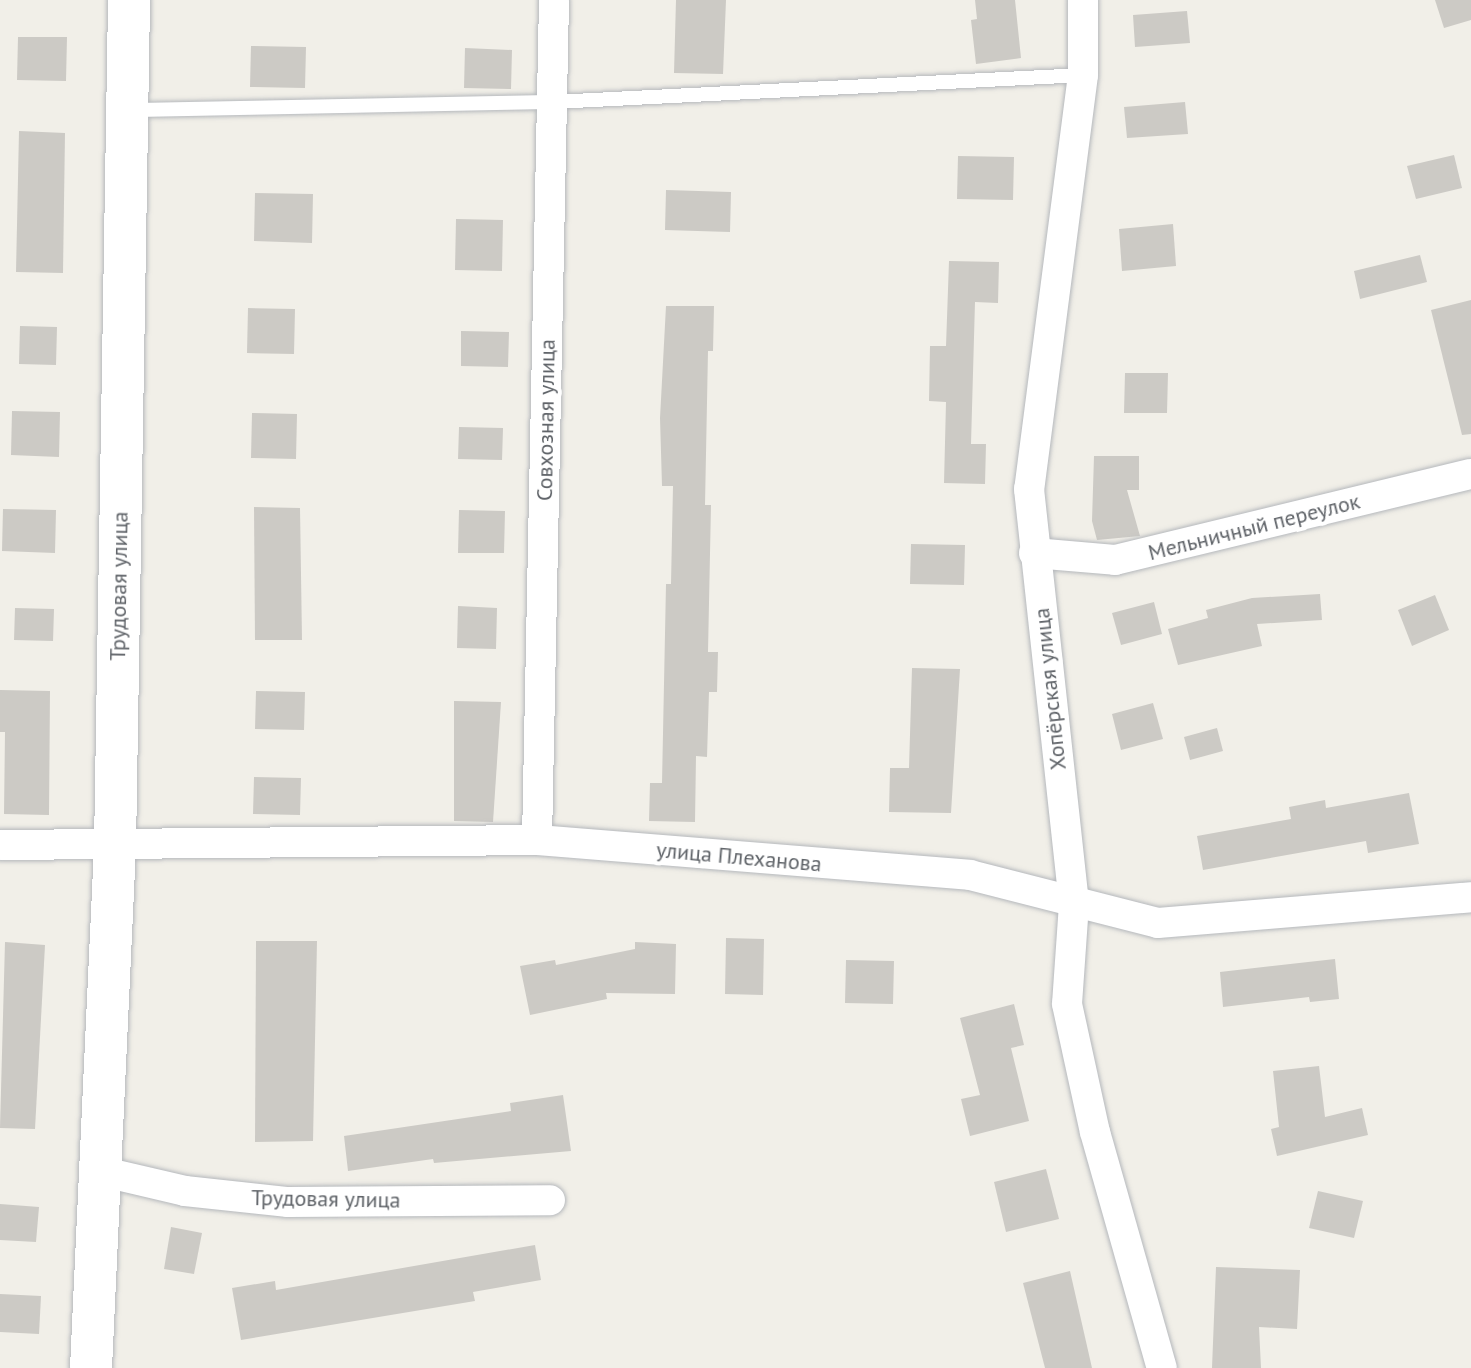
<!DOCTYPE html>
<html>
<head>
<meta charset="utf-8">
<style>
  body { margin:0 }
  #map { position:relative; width:1471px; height:1368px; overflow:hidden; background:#f1efe8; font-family:"PT Sans",sans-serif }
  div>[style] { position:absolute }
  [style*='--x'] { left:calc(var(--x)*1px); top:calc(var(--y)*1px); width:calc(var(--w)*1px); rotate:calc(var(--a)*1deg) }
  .building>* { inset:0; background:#cccac5 }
  .roads { filter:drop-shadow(0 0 2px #b5b8bc) drop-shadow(0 0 2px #b5b8bc) }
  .lane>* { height:14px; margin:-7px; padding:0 7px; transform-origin:7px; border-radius:7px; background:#fff }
  .street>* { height:30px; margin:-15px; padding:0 15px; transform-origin:15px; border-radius:15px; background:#fff }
  .secondary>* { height:42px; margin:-21px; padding:0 21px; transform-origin:21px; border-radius:21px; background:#fff }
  span { translate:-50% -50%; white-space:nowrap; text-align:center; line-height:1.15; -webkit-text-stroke:8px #fff; paint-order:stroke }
  .street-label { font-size:22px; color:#5f6368 }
</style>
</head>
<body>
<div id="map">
  <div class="building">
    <div style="clip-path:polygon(676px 0,726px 0,723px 74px,674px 73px)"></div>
    <div style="clip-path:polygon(975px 0,1015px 0,1021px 58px,976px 64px,971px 20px,977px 19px)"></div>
    <div style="clip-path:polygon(1435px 0,1471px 0,1471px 20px,1444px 28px)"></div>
    <div style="clip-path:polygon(1187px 11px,1190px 43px,1135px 47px,1133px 15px)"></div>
    <div style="clip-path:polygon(18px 37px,67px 37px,66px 81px,17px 80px)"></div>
    <div style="clip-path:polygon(251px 46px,306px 47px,305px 88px,250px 87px)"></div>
    <div style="clip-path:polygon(465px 48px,512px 50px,511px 89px,464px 88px)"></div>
    <div style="clip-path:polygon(1185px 102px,1188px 134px,1127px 138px,1124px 107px)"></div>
    <div style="clip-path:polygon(19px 131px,65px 133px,63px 273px,16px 272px)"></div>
    <div style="clip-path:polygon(1454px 155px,1462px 188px,1416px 199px,1407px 166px)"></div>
    <div style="clip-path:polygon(958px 156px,1014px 157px,1013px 200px,957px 199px)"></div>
    <div style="clip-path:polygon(666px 190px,731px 192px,730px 232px,665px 230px)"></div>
    <div style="clip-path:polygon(255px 193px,313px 194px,312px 243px,254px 241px)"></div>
    <div style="clip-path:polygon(456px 219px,503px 220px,502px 271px,455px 270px)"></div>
    <div style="clip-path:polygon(1173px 224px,1176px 266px,1122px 271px,1119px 229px)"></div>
    <div style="clip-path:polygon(1420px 255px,1427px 282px,1360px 299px,1354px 271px)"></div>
    <div style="clip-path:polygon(949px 261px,999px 262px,998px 303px,975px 302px,971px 444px,986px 444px,985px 484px,944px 483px,946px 402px,929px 401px,930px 346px,946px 346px)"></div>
    <div style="clip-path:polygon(1471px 300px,1471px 434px,1462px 435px,1431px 310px)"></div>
    <div style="clip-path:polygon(666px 306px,714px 306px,713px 351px,708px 351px,705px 505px,711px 505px,708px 652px,718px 652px,717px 692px,709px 692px,707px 757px,696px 756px,695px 822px,649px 821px,650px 783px,662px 783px,666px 584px,671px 584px,673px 486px,662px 486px,660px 418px)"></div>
    <div style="clip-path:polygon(248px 308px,295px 309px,294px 354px,247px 353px)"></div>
    <div style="clip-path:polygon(20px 326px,57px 327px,56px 365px,19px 364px)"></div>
    <div style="clip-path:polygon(461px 331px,509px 332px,508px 367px,461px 366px)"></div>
    <div style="clip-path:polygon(1125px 373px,1168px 373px,1167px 413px,1124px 413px)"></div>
    <div style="clip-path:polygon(12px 411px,60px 412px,59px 457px,11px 455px)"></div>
    <div style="clip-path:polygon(252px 413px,297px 414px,296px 459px,251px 458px)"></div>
    <div style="clip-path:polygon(459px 427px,503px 428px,502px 460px,458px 459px)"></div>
    <div style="clip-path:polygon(1094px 456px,1139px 456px,1139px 490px,1127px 490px,1140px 536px,1097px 540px,1092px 521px)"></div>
    <div style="clip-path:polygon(254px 507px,300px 508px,302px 640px,255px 640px)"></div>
    <div style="clip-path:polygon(3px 509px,56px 510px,55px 553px,2px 551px)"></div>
    <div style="clip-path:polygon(459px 510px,505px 511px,504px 553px,458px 553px)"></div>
    <div style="clip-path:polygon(911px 544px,965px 545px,964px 585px,910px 584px)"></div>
    <div style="clip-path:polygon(1320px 594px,1322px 620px,1257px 624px,1262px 646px,1178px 665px,1168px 629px,1208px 618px,1206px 610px,1252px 598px)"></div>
    <div style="clip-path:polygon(1435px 595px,1449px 630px,1412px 646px,1398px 610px)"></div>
    <div style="clip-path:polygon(1154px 602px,1162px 634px,1121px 645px,1112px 613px)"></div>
    <div style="clip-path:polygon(458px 606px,497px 608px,496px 649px,457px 648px)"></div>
    <div style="clip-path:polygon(15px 608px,54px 609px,53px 641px,14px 640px)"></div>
    <div style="clip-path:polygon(912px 668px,960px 669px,951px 813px,889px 812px,890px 768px,909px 768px)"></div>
    <div style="clip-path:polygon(0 690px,50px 691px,49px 815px,4px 814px,5px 732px,0 732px)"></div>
    <div style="clip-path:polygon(256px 691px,305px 692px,304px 730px,255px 729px)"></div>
    <div style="clip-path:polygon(454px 701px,501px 702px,493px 822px,454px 821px)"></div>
    <div style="clip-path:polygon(1153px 703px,1163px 739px,1121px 750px,1112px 714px)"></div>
    <div style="clip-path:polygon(1217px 728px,1223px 751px,1190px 760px,1184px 737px)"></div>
    <div style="clip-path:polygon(254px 777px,301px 778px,300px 815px,253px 814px)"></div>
    <div style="clip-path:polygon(1409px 793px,1419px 844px,1368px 853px,1366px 841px,1203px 870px,1197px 836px,1291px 819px,1289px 807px,1325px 800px,1326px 808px)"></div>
    <div style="clip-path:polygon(726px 938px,764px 939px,763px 995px,725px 994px)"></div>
    <div style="clip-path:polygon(256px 941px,317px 941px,313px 1141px,255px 1142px)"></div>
    <div style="clip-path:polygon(5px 942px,45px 945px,35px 1129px,0 1128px)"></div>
    <div style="clip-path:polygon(635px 942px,676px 944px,675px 994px,606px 993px,607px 999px,530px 1015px,520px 966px,555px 960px,556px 965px,635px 949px)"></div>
    <div style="clip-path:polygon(1335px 959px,1339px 999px,1310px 1002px,1309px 997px,1223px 1007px,1220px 972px)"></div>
    <div style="clip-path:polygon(846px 960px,894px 961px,893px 1004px,845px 1003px)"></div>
    <div style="clip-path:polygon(1014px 1004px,1024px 1045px,1011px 1048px,1029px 1121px,970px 1136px,961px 1099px,980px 1095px,960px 1018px)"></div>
    <div style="clip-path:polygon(1319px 1066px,1325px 1117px,1362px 1108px,1368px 1135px,1277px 1156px,1271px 1129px,1279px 1127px,1273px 1071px)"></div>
    <div style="clip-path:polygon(563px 1095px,571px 1151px,434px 1163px,433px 1159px,348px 1171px,344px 1136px,511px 1111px,510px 1103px)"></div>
    <div style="clip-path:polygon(1046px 1169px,1059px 1219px,1006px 1232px,994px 1182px)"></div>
    <div style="clip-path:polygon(1318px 1191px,1363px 1201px,1354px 1238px,1309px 1228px)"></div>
    <div style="clip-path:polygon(0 1204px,39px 1207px,36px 1242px,0 1240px)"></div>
    <div style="clip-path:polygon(171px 1227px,202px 1233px,194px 1274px,164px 1269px)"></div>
    <div style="clip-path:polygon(535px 1245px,541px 1280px,473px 1292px,475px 1301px,241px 1340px,232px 1288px,275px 1281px,276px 1290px)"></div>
    <div style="clip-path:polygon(1216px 1267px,1300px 1270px,1297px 1329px,1259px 1327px,1261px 1368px,1212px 1368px)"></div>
    <div style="clip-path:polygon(1070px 1271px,1092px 1368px,1045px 1368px,1023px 1283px)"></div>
    <div style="clip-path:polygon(0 1294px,41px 1296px,39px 1334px,0 1332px)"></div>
  </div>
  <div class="roads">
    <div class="lane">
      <div style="--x:131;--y:110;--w:423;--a:-1.1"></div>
      <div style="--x:554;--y:102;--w:530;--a:-2.92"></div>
    </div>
    <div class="street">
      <div style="--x:1083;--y:0;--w:75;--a:90"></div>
      <div style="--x:1083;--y:75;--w:418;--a:97.4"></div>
      <div style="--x:1029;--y:489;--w:417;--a:83.8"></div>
      <div style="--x:1074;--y:904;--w:100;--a:94"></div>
      <div style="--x:1067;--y:1004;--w:131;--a:77.7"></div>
      <div style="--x:1095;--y:1132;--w:245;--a:74.2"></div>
      <div style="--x:1034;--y:553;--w:81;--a:4.9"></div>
      <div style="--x:1115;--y:560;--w:366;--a:-13.6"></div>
      <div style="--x:537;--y:840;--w:840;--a:-88.84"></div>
      <div style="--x:0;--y:845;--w:537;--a:-0.53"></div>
      <div style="--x:537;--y:840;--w:434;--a:4.6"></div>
      <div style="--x:970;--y:875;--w:194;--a:14.3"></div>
      <div style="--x:1158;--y:923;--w:314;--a:-4.7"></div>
      <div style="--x:104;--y:1172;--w:83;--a:13.2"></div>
      <div style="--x:185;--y:1191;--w:104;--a:6.1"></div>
      <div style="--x:288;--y:1202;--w:262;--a:-0.4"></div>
    </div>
    <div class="secondary">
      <div style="--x:91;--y:1368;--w:522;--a:-87.36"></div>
      <div style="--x:115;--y:847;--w:847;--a:-89.05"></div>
    </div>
  </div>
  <div class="street-label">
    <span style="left:546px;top:420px;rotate:-89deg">Совхозная улица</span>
    <span style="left:1254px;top:527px;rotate:-14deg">Мельничный переулок</span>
    <span style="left:119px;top:586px;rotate:-89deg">Трудовая улица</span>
    <span style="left:1050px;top:689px;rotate:-96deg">Хопёрская улица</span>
    <span style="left:739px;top:857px;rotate:5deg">улица Плеханова</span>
    <span style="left:326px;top:1199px;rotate:1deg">Трудовая улица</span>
  </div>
</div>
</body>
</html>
